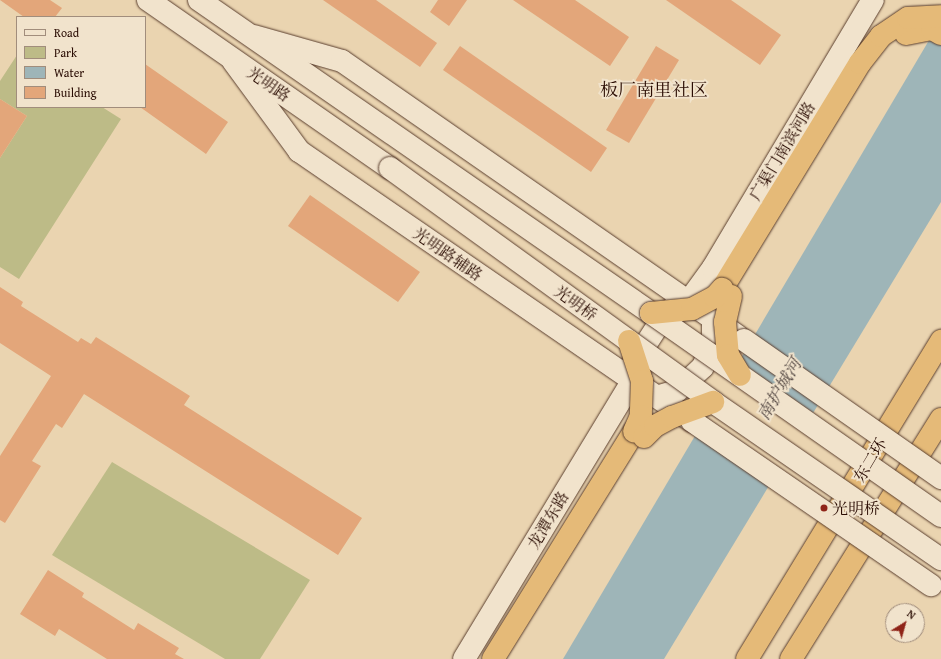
<!DOCTYPE html>
<html>
<head>
<meta charset="utf-8">
<style>
  body { margin:0 }
  #map { position:relative; width:941px; height:659px; overflow:hidden; background:#ead4b0; font-family:"Gentium Book Plus","Noto Serif SC",serif }
  div>[style] { position:absolute }
  [style*='--x'] { left:calc(var(--x)*1px); top:calc(var(--y)*1px); width:calc(var(--w)*1px); rotate:calc(var(--a)*1deg) }
  .green>* { inset:0; background:#bdbb87 }
  .water>* { inset:0; background:#9eb5b8 }
  .pier>* { inset:0; background:#ead4b0 }
  .building>* { inset:0; background:#e3a67a }
  .roads { filter:drop-shadow(0 0 1px #5a3e2e) drop-shadow(0 0 1px #5a3e2e) }
  .tertiary>* { height:22px; margin:-11px; padding:0 11px; transform-origin:11px; border-radius:11px; background:#f1e3cc }
  .secondary>* { height:22px; margin:-11px; padding:0 11px; transform-origin:11px; border-radius:11px; background:#f1e3cc }
  .trunk>* { height:22px; margin:-11px; padding:0 11px; transform-origin:11px; border-radius:11px; background:#e5ba78 }
  .bridges { filter:drop-shadow(0 0 1px #5a3e2e) drop-shadow(0 0 1px #5a3e2e) }
  .tertiary-bridge>* { height:22px; margin:-11px; padding:0 11px; transform-origin:11px; border-radius:11px; background:#f1e3cc }
  .secondary-bridge>* { height:22px; margin:-11px; padding:0 11px; transform-origin:11px; border-radius:11px; background:#f1e3cc }
  .trunk-bridge>* { height:22px; margin:-11px; padding:0 11px; transform-origin:11px; border-radius:11px; background:#e5ba78 }
  .dots>* { width:11px; height:11px; translate:-50% -50%; box-sizing:border-box; border:2px solid #f1e3cc; border-radius:50% }
  span { translate:-50% -50%; white-space:nowrap; text-align:center; line-height:1.15; -webkit-text-stroke:4px #f1e3cc; paint-order:stroke }
  .street-label { font-size:16px; color:#2a0c03 }
  .poi-label { font-size:16px; color:#2a0c03 }
  .left { translate:0 -50%; text-align:left }
  .water-label { font-size:17px; color:#534742; font-style:italic }
  .quarter-label { font-size:18px; color:#2a0c03 }
  .legend { position:absolute; left:16px; top:16px; width:130px; height:92px; box-sizing:border-box; background:#f1e3cc; border:1px solid #a18d7c; margin:0; padding:5px 7px; list-style:none; font-size:12px; color:#2a0c03 }
  .legend li { display:flex; align-items:center; gap:8px; height:20px }
  .legend b { width:20px; border:1px solid #a18d7c }
  .north { position:absolute; left:885px; top:603px; width:40px; height:40px; box-sizing:border-box; background:#f1e3cc; border:1px solid #a18d7c; border-radius:50%; rotate:37deg; font-size:11px; font-weight:700; line-height:16px; text-align:center; color:#2a0c03 }
  .north::after { content:''; display:block; margin:auto; width:14px; height:18px; background:#8f2418; clip-path:polygon(50% 0,100% 100%,50% 72%,0 100%) }
</style>
</head>
<body>
<div id="map">
  <div class="green">
    <div style="clip-path:polygon(17px 55px,17px 107px,102px 107px,121px 119px,19px 279px,0 267px,0 158px,27px 116px,0 99px,0 81px)"></div>
    <div style="clip-path:polygon(112px 462px,310px 580px,260px 659px,225px 659px,52px 555px)"></div>
  </div>
  <div class="water">
    <div style="clip-path:polygon(941px 20px,941px 202px,664px 659px,563px 659px)"></div>
  </div>
  <div class="pier">
    <div style="clip-path:polygon(738px 357px,754px 372px,815px 414px,781px 470px,703px 417px)"></div>
  </div>
  <div class="building">
    <div style="clip-path:polygon(0 0,50px 0,62px 8px,55px 17px,24px 17px)"></div>
    <div style="clip-path:polygon(323px 0,376px 0,437px 43px,420px 67px)"></div>
    <div style="clip-path:polygon(438px 0,467px 0,449px 26px,430px 12px)"></div>
    <div style="clip-path:polygon(513px 0,575px 0,629px 37px,610px 66px)"></div>
    <div style="clip-path:polygon(666px 0,731px 0,781px 35px,760px 65px)"></div>
    <div style="clip-path:polygon(460px 46px,607px 148px,591px 172px,443px 70px)"></div>
    <div style="clip-path:polygon(656px 46px,679px 60px,629px 143px,606px 130px)"></div>
    <div style="clip-path:polygon(145px 64px,228px 122px,206px 154px,140px 107px,145px 107px)"></div>
    <div style="clip-path:polygon(0 99px,27px 116px,0 158px)"></div>
    <div style="clip-path:polygon(310px 195px,420px 272px,398px 302px,288px 226px)"></div>
    <div style="clip-path:polygon(0 287px,23px 302px,21px 306px,78px 342px,81px 338px,91px 344px,96px 337px,190px 396px,184px 405px,362px 518px,338px 555px,84px 394px,62px 428px,56px 424px,32px 461px,41px 466px,5px 523px,0 520px,0 456px,51px 376px,0 343px)"></div>
    <div style="clip-path:polygon(48px 570px,84px 593px,82px 597px,134px 630px,138px 623px,179px 648px,175px 654px,184px 659px,107px 659px,59px 629px,55px 636px,20px 614px)"></div>
  </div>
  <div class="roads">
    <div class="tertiary">
      <div style="--x:254;--y:36;--w:91;--a:15.9"></div>
      <div style="--x:342;--y:61;--w:482;--a:34.8"></div>
      <div style="--x:233;--y:61;--w:112;--a:53.7"></div>
      <div style="--x:299;--y:151;--w:477;--a:34.5"></div>
      <div style="--x:656;--y:397;--w:22;--a:-16"></div>
      <div style="--x:677;--y:391;--w:35;--a:-43"></div>
      <div style="--x:703;--y:367;--w:30;--a:-70"></div>
      <div style="--x:713;--y:339;--w:22;--a:-90"></div>
      <div style="--x:464;--y:659;--w:324;--a:-58.8"></div>
      <div style="--x:632;--y:382;--w:18;--a:-87"></div>
      <div style="--x:633;--y:364;--w:44;--a:-57"></div>
      <div style="--x:657;--y:327;--w:26;--a:-50"></div>
      <div style="--x:674;--y:307;--w:16;--a:-22"></div>
      <div style="--x:689;--y:301;--w:41;--a:-54"></div>
      <div style="--x:713;--y:268;--w:312;--a:-59.2"></div>
    </div>
    <div class="secondary">
      <div style="--x:148;--y:0;--w:295;--a:34.8"></div>
      <div style="--x:199;--y:0;--w:550;--a:34.7"></div>
    </div>
    <div class="trunk">
      <div style="--x:906;--y:34;--w:26;--a:-11"></div>
      <div style="--x:932;--y:29;--w:10;--a:29"></div>
      <div style="--x:722;--y:289;--w:265;--a:-58.6"></div>
      <div style="--x:860;--y:63;--w:34;--a:-52"></div>
      <div style="--x:881;--y:36;--w:32;--a:-34"></div>
      <div style="--x:908;--y:18;--w:33;--a:-3"></div>
      <div style="--x:493;--y:659;--w:267;--a:-58.2"></div>
      <div style="--x:747;--y:659;--w:373;--a:-58.6"></div>
      <div style="--x:791;--y:659;--w:283;--a:-58"></div>
    </div>
  </div>
  <div class="bridges">
    <div class="tertiary-bridge">
      <div style="--x:744;--y:340;--w:241;--a:35"></div>
      <div style="--x:692;--y:421;--w:290;--a:34.5"></div>
    </div>
    <div class="secondary-bridge">
      <div style="--x:390;--y:168;--w:399;--a:35.9"></div>
      <div style="--x:713;--y:402;--w:277;--a:34.6"></div>
      <div style="--x:651;--y:313;--w:354;--a:35"></div>
    </div>
    <div class="trunk-bridge">
      <div style="--x:731;--y:296;--w:27;--a:103"></div>
      <div style="--x:725;--y:322;--w:33;--a:85"></div>
      <div style="--x:728;--y:355;--w:23;--a:59"></div>
      <div style="--x:651;--y:313;--w:41;--a:-5.6"></div>
      <div style="--x:692;--y:309;--w:26;--a:-28"></div>
      <div style="--x:715;--y:297;--w:11;--a:-49"></div>
      <div style="--x:629;--y:341;--w:42;--a:72"></div>
      <div style="--x:642;--y:381;--w:35;--a:92"></div>
      <div style="--x:641;--y:416;--w:17;--a:114"></div>
      <div style="--x:644;--y:437;--w:16;--a:-45"></div>
      <div style="--x:655;--y:426;--w:19;--a:-28"></div>
      <div style="--x:672;--y:417;--w:44;--a:-20.1"></div>
    </div>
  </div>
  <div class="dots">
    <div style="left:824px;top:508px;background:#8f2418"></div>
  </div>
  <div class="street-label">
    <span style="left:269px;top:84px;rotate:35deg">光明路</span>
    <span style="left:782px;top:151px;rotate:-59deg">广渠门南滨河路</span>
    <span style="left:448px;top:254px;rotate:35deg">光明路辅路</span>
    <span style="left:576px;top:303px;rotate:36deg">光明桥</span>
    <span style="left:870px;top:460px;rotate:-59deg">东二环</span>
    <span style="left:548px;top:520px;rotate:-59deg">龙潭东路</span>
  </div>
  <div class="poi-label">
    <span class="left" style="left:832px;top:508px">光明桥</span>
  </div>
  <div class="water-label">
    <span style="left:779px;top:389px;rotate:-59deg">南护城河</span>
  </div>
  <div class="quarter-label">
    <span style="left:654px;top:90px">板厂南里社区</span>
  </div>
  <ul class="legend">
  <li><b style="height:5px;background:#f1e3cc"></b>Road</li>
  <li><b style="height:11px;background:#bdbb87"></b>Park</li>
  <li><b style="height:11px;background:#9eb5b8"></b>Water</li>
  <li><b style="height:11px;background:#e3a67a"></b>Building</li>
  </ul>
  <div class="north">N</div>
</div>
</body>
</html>
